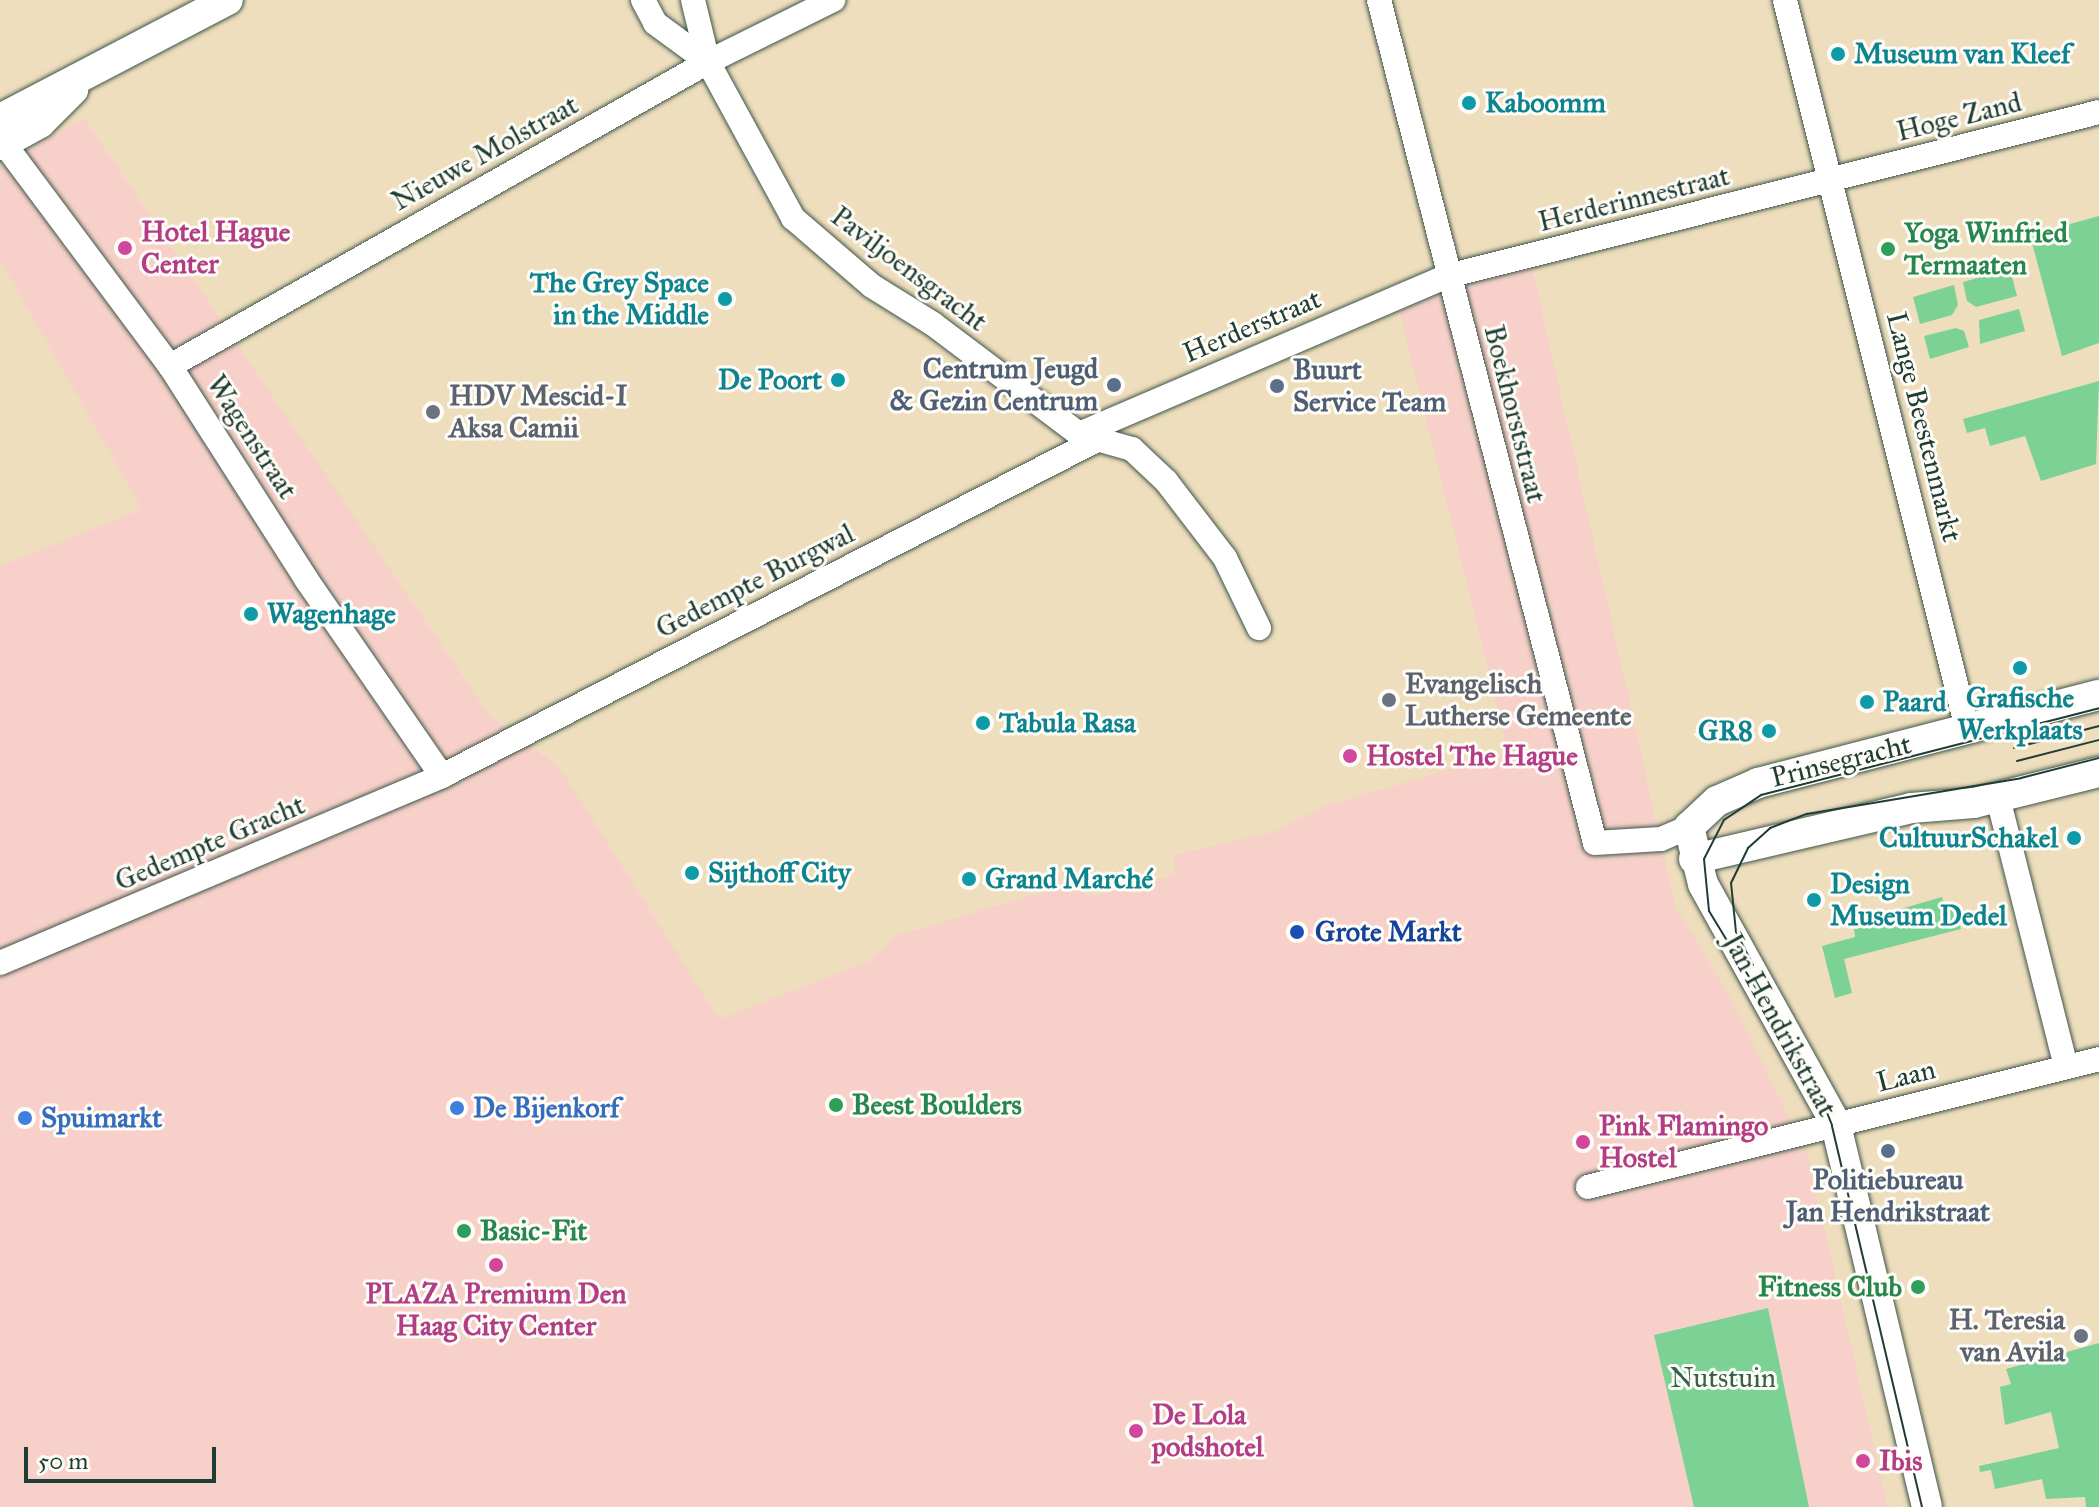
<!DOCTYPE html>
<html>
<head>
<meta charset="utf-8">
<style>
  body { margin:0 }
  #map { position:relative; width:2099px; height:1507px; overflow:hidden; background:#eedebd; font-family:"IM FELL Great Primer",serif }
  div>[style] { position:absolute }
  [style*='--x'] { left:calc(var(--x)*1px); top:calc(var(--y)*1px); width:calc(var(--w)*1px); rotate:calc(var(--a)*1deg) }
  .built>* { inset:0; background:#f7d1c9 }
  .green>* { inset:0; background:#7cd195 }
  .roads { filter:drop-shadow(0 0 2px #3e5549) drop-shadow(0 0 2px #3e5549) }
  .minor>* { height:24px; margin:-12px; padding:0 12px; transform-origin:12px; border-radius:12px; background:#fff }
  .tertiary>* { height:30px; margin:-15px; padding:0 15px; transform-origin:15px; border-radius:15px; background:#fff }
  .tram>* { height:2px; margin:-1px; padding:0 1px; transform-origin:1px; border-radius:1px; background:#1f3d34 }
  .dots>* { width:22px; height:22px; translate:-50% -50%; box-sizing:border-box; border:4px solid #fdfcf7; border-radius:50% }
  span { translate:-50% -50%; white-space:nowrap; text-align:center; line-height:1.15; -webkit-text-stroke:6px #fdfcf7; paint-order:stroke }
  .culture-label { font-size:28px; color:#0d838f; font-weight:700 }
  .left { translate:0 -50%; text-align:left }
  .right { translate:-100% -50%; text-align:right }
  .street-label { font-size:28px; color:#1f3d34 }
  .hotel-label { font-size:28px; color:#b23c85; font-weight:700 }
  .leisure-label { font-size:28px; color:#27864d; font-weight:700 }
  .service-label { font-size:28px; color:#4e5e75; font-weight:700 }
  .worship-label { font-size:28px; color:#5b616d; font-weight:700 }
  .transit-label { font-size:28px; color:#164399; font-weight:700 }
  .shop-label { font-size:28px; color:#366cbe; font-weight:700 }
  .park-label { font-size:28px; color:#36624c }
  .scale { position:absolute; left:24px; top:1447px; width:192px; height:36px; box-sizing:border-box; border:4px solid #1f3d34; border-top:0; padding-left:10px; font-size:24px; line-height:28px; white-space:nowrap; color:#1f3d34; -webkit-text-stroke:6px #fdfcf7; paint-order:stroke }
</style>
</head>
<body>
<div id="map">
  <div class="built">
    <div style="clip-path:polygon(84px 118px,489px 715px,560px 768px,719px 1019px,870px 961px,896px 936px,1060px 887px,1094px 896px,1175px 875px,1174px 855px,1273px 832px,1322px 807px,1508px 752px,1396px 296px,1530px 258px,1675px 905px,1732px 1001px,1807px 1154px,1888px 1507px,0 1507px,0 566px,142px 509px,0 260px,0 167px)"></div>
  </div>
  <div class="green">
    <div style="clip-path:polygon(2099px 216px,2099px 343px,2062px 356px,2030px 235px)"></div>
    <div style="clip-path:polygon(2010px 269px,2017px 296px,1976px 307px,1967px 301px,1963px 282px)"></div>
    <div style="clip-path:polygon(1954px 285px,1958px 305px,1952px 315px,1920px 324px,1913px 297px)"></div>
    <div style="clip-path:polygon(2019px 309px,2025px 331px,1980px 344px,1979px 320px)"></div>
    <div style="clip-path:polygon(1956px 328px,1964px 331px,1969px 347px,1930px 359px,1924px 336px)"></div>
    <div style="clip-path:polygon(2099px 381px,2096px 464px,2041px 481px,2025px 436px,1990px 446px,1985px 428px,1967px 433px,1963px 419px)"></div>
    <div style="clip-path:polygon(1942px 897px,1946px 911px,1954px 909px,1961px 929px,1844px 959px,1852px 993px,1835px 998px,1822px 946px,1855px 937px,1854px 929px,1900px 922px,1897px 910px)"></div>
    <div style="clip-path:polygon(1768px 1308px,1809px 1507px,1694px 1507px,1654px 1335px)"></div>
    <div style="clip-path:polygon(2099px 1343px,2099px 1507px,2086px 1507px,2085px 1497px,2046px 1499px,2042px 1479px,1995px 1489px,1991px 1470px,1980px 1472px,1979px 1466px,2059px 1448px,2051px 1412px,2005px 1425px,2000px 1387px,2011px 1384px,2006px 1369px)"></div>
  </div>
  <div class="roads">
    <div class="minor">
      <div style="--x:643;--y:0;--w:26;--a:62"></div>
      <div style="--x:655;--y:23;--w:66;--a:36.3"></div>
      <div style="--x:693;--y:0;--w:64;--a:76.4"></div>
      <div style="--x:708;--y:62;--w:178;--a:61.4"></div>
      <div style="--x:793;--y:218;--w:104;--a:40.7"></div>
      <div style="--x:872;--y:286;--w:72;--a:31.9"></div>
      <div style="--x:933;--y:324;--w:183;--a:37"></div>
      <div style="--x:1079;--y:434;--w:55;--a:15.8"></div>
      <div style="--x:1132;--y:449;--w:47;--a:43.3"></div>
      <div style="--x:1166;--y:481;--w:97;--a:52.5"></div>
      <div style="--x:1225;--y:558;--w:78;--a:64.1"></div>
      <div style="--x:1379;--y:0;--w:870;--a:75.63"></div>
      <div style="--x:1595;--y:843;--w:66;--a:-3.5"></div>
      <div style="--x:1661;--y:839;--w:30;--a:-23"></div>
      <div style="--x:1785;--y:0;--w:751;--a:75.98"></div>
      <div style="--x:0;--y:138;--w:284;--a:53.3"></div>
      <div style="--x:170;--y:366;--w:253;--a:57.4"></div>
      <div style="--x:306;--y:579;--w:239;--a:55.4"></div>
      <div style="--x:170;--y:366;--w:618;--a:-29.47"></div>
      <div style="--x:708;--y:62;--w:140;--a:-26.4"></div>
      <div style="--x:1079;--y:434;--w:401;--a:-23.2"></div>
      <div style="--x:1448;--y:276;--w:671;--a:-14.14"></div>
      <div style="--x:1998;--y:798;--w:277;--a:75.8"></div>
      <div style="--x:0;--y:963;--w:480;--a:-22.9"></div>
      <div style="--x:442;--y:776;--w:736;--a:-27.16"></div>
      <div style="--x:1588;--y:1187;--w:527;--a:-14.06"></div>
    </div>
    <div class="tertiary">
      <div style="--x:0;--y:119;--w:257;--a:-27.6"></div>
      <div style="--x:0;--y:145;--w:46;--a:-28.8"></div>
      <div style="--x:40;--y:123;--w:47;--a:-45"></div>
      <div style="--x:1694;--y:859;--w:223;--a:-13.2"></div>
      <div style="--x:1911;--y:808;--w:63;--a:-4.5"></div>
      <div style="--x:1974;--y:803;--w:129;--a:-13.9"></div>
      <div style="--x:1927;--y:1507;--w:394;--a:-103.4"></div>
      <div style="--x:1836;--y:1124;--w:274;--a:-119"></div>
      <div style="--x:1703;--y:884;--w:59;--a:-103.8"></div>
      <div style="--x:1689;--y:827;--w:38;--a:-43"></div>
      <div style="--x:1717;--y:801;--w:45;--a:-23.7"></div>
      <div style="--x:1758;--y:783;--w:352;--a:-14.5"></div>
    </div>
  </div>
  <div class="tram">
    <div style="--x:2014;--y:748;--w:88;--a:-14.5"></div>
    <div style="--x:2017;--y:761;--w:85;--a:-14.4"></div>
    <div style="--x:1753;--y:965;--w:37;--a:-117"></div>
    <div style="--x:1736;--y:932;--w:49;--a:-95.8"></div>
    <div style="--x:1731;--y:883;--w:39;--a:-64"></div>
    <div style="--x:1748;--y:848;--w:30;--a:-42"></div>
    <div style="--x:1770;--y:828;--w:40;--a:-21"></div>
    <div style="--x:1807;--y:814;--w:217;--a:-9.5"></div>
    <div style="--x:2021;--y:778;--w:81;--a:-14.4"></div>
    <div style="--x:1922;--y:1507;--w:392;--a:-103.3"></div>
    <div style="--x:1832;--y:1125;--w:35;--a:-112"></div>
    <div style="--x:1819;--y:1092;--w:212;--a:-121.3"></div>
    <div style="--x:1709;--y:911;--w:52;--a:-95.5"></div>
    <div style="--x:1704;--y:859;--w:44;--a:-62.9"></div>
    <div style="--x:1724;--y:820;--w:45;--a:-34"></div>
    <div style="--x:1761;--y:795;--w:349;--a:-14.4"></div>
  </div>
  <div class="dots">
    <div style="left:1838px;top:54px;background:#0f9aa8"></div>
    <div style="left:1469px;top:103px;background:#0f9aa8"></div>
    <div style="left:125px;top:248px;background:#d1479c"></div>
    <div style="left:1888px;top:249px;background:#2e9e5b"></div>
    <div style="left:725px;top:299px;background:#0f9aa8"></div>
    <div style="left:838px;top:380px;background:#0f9aa8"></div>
    <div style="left:1114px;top:385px;background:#5c6f8a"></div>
    <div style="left:1277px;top:386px;background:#5c6f8a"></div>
    <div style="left:433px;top:412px;background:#6b7280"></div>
    <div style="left:251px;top:614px;background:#0f9aa8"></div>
    <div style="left:2020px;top:668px;background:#0f9aa8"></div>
    <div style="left:1389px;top:700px;background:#6b7280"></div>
    <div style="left:1867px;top:702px;background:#0f9aa8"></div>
    <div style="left:983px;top:723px;background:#0f9aa8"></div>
    <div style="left:1769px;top:731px;background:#0f9aa8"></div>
    <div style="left:1350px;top:756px;background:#d1479c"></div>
    <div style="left:2074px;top:838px;background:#0f9aa8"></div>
    <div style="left:692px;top:873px;background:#0f9aa8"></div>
    <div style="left:969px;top:879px;background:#0f9aa8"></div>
    <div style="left:1814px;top:900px;background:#0f9aa8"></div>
    <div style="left:1297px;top:932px;background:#1a4fb4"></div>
    <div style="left:836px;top:1105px;background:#2e9e5b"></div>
    <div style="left:457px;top:1108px;background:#3f7fe0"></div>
    <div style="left:25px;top:1118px;background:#3f7fe0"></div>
    <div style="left:1583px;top:1142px;background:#d1479c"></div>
    <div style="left:1888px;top:1151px;background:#5c6f8a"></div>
    <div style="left:464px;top:1231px;background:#2e9e5b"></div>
    <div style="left:496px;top:1265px;background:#d1479c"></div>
    <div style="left:1918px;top:1287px;background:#2e9e5b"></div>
    <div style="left:2081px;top:1336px;background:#6b7280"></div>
    <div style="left:1136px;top:1431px;background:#d1479c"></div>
    <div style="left:1863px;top:1461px;background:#d1479c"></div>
  </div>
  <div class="culture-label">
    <span class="left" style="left:1854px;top:54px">Museum van Kleef</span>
    <span class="left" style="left:1485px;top:103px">Kaboomm</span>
    <span class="right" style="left:709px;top:299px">The Grey Space<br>in the Middle</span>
    <span class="right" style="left:822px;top:380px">De Poort</span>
    <span class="left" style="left:267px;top:614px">Wagenhage</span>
    <span style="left:2020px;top:714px">Grafische<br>Werkplaats</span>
    <span class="left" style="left:1883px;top:702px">Paard</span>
    <span class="left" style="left:999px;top:723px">Tabula Rasa</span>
    <span class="right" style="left:1753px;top:731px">GR8</span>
    <span class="right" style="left:2058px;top:838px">CultuurSchakel</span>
    <span class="left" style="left:708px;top:873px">Sijthoff City</span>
    <span class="left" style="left:985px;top:879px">Grand Marché</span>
    <span class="left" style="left:1830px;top:900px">Design<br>Museum Dedel</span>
  </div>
  <div class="street-label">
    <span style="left:1959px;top:117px;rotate:-14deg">Hoge Zand</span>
    <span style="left:485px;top:153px;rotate:-29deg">Nieuwe Molstraat</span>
    <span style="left:1634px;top:199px;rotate:-14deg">Herderinnestraat</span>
    <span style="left:909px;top:269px;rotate:37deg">Paviljoensgracht</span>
    <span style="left:1252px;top:326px;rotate:-23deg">Herderstraat</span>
    <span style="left:1515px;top:414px;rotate:76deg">Boekhorststraat</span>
    <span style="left:1924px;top:427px;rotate:76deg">Lange Beestenmarkt</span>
    <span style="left:252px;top:437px;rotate:57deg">Wagenstraat</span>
    <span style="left:755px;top:581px;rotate:-27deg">Gedempte Burgwal</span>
    <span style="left:1841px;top:761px;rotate:-14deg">Prinsegracht</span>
    <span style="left:210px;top:843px;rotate:-23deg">Gedempte Gracht</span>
    <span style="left:1780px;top:1025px;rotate:61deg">Jan Hendrikstraat</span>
    <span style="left:1906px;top:1076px;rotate:-14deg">Laan</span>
  </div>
  <div class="hotel-label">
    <span class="left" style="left:141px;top:248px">Hotel Hague<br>Center</span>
    <span class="left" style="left:1366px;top:756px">Hostel The Hague</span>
    <span class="left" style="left:1599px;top:1142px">Pink Flamingo<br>Hostel</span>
    <span style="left:496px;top:1310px">PLAZA Premium Den<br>Haag City Center</span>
    <span class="left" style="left:1152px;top:1431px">De Lola<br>podshotel</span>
    <span class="left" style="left:1879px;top:1461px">Ibis</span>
  </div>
  <div class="leisure-label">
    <span class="left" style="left:1904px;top:249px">Yoga Winfried<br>Termaaten</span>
    <span class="left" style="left:852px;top:1105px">Beest Boulders</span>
    <span class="left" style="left:480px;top:1231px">Basic-Fit</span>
    <span class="right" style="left:1902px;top:1287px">Fitness Club</span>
  </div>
  <div class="service-label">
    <span class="right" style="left:1098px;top:385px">Centrum Jeugd<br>&amp; Gezin Centrum</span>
    <span class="left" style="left:1293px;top:386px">Buurt<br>Service Team</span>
    <span style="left:1888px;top:1196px">Politiebureau<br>Jan Hendrikstraat</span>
  </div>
  <div class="worship-label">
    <span class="left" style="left:449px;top:412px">HDV Mescid-I<br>Aksa Camii</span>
    <span class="left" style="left:1405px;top:700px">Evangelisch<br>Lutherse Gemeente</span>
    <span class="right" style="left:2065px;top:1336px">H. Teresia<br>van Avila</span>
  </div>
  <div class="transit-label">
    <span class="left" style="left:1315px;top:932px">Grote Markt</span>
  </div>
  <div class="shop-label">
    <span class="left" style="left:473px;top:1108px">De Bijenkorf</span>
    <span class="left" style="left:41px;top:1118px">Spuimarkt</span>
  </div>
  <div class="park-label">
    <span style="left:1723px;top:1378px">Nutstuin</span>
  </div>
  <div class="scale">50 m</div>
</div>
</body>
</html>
